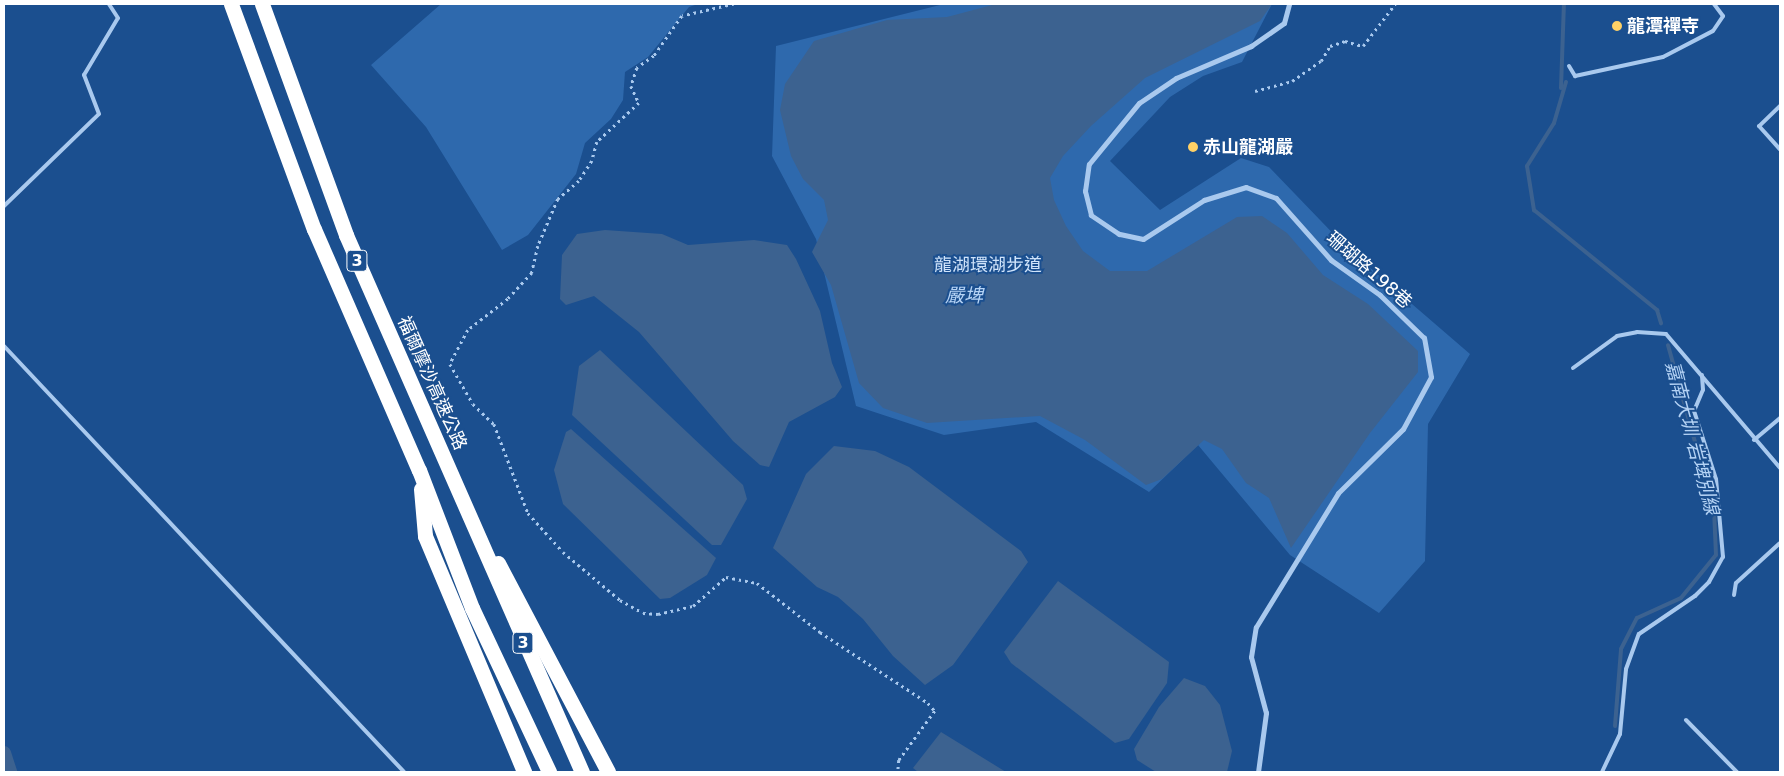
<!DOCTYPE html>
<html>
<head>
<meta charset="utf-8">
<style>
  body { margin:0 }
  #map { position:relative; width:1784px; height:776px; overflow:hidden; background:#1b4f8f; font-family:"DejaVu Sans","Noto Sans TC",sans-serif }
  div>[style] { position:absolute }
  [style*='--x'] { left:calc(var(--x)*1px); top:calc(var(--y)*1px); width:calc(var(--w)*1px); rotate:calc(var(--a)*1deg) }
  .green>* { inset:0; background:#2e69ad }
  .water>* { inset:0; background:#3c6290 }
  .stream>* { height:4px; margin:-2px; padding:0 2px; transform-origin:2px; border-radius:2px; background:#3c6290 }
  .canal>* { height:14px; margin:-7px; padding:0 7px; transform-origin:7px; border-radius:7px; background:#3c6290 }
  .path>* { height:2.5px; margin-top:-1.25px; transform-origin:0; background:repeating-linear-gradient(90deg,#a9c9ee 0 2.5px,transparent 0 6.5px) }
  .lane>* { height:4px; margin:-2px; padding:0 2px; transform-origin:2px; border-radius:2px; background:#a9c9ee }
  .street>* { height:5px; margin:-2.5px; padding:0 2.5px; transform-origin:2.5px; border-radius:2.5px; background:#a9c9ee }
  .highway>* { height:15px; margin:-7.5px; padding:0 7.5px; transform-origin:7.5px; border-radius:7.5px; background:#fff }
  .dots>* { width:14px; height:14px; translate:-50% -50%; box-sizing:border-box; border:2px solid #1b4f8f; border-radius:50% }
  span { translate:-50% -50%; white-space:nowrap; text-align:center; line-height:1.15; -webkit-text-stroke:4px #1b4f8f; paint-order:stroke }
  .shield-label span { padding:1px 4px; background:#1b4f8f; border:1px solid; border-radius:4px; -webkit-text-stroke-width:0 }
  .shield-label { font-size:16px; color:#fff; font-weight:700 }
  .poi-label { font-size:18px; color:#fff; font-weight:700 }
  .left { translate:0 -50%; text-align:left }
  .park-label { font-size:18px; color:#cfe3fa }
  .street-label { font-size:18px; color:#fff }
  .water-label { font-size:19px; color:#b5d3f5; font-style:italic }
  .frame { position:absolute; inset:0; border:5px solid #fff; pointer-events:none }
</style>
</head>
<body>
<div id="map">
  <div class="green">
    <div style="clip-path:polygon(441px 4px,698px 4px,689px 7px,648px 57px,625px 72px,623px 100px,611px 119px,585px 143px,576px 174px,528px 235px,502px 250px,426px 127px,371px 65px)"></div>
    <div style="clip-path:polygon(944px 4px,1272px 4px,1242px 62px,1203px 76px,1170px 97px,1110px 161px,1160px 210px,1241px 158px,1269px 167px,1347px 248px,1470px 354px,1428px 424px,1425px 561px,1379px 613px,1290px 555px,1198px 445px,1149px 492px,1036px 422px,944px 435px,856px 406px,816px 239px,772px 156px,776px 46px)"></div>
  </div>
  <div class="water">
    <div style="clip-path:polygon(996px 4px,1272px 4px,1260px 21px,1145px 78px,1091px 126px,1063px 156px,1050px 178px,1054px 200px,1066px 226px,1083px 251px,1110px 271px,1147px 271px,1237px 217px,1262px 216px,1287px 233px,1323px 275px,1368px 304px,1418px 351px,1418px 372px,1370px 433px,1291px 548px,1269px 498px,1246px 483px,1222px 449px,1204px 440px,1162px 479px,1146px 485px,1085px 440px,1040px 416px,927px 423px,883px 408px,859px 383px,831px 285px,812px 252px,828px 220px,824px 200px,803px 179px,791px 156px,780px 110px,785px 84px,814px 41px,887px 20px,947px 17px)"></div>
    <div style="clip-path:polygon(605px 230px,662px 234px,688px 245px,754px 240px,787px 245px,796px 259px,820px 311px,832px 363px,842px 387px,835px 397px,789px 422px,769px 467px,760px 465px,733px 441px,639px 332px,594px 296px,566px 305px,560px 299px,562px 255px,577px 234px)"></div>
    <div style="clip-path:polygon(600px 350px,743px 485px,747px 499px,721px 545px,712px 545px,572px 415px,579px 366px)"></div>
    <div style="clip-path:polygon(571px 429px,716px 558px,707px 575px,670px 598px,660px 599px,563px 504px,554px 470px,566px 432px)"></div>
    <div style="clip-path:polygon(834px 446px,875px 451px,909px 467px,1021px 551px,1028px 562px,953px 665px,925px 685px,893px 656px,863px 619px,838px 597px,817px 587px,773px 548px,806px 474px)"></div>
    <div style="clip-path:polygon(1058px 581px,1169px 662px,1167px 683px,1129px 739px,1115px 743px,1011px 663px,1004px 652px)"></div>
    <div style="clip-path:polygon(1184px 678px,1205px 686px,1220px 705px,1232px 751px,1227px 772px,1156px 772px,1137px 760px,1134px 749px,1159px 707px)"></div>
    <div style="clip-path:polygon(941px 732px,1006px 772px,918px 772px,913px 768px)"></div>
  </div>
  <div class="stream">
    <div style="--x:1566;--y:82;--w:43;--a:106.3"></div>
    <div style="--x:1554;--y:123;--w:51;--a:122.1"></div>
    <div style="--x:1527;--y:166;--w:45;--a:81"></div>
    <div style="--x:1534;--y:210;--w:159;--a:39.1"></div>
    <div style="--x:1657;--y:310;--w:14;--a:73"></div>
    <div style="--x:1561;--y:88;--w:84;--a:-88"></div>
    <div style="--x:1615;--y:726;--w:77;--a:-85.5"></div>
    <div style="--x:1621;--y:649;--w:35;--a:-63"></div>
    <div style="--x:1637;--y:618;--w:48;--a:-24.4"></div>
    <div style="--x:1681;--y:598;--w:55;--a:-50.9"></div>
    <div style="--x:1716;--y:555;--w:45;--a:-92.5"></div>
    <div style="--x:1714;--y:510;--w:171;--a:-105.6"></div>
  </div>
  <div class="canal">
    <div style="--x:4;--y:753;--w:20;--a:72"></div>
  </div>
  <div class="path">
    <div style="--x:734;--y:4;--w:53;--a:167"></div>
    <div style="--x:682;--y:16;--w:49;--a:125"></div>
    <div style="--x:654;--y:56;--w:21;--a:145"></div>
    <div style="--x:637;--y:68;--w:19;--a:108"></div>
    <div style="--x:631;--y:86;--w:19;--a:65"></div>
    <div style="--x:639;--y:103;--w:57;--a:137.1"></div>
    <div style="--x:597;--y:142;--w:20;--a:105"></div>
    <div style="--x:592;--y:161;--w:24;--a:123"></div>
    <div style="--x:579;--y:181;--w:28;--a:139"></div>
    <div style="--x:558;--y:199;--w:51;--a:113.1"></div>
    <div style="--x:538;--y:246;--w:28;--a:103"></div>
    <div style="--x:532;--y:273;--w:35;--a:133"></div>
    <div style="--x:508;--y:299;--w:51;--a:142.2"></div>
    <div style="--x:468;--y:330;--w:38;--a:118"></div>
    <div style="--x:450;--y:364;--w:46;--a:60.1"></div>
    <div style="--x:473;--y:404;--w:29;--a:44"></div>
    <div style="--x:494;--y:424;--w:95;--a:69.1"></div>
    <div style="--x:528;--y:513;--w:52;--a:48.1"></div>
    <div style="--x:563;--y:552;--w:75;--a:40.1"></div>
    <div style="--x:620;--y:600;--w:26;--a:29"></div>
    <div style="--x:643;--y:613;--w:15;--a:4"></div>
    <div style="--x:658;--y:614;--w:36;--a:-13"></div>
    <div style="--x:693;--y:606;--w:44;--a:-41.3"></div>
    <div style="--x:726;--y:577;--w:32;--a:11"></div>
    <div style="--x:757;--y:583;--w:80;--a:37.9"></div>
    <div style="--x:820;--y:632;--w:129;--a:33.3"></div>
    <div style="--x:928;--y:703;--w:11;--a:49"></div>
    <div style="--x:935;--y:711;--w:61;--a:126.3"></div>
    <div style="--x:899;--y:760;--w:12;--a:95"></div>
    <div style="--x:1255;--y:91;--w:38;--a:-15"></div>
    <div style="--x:1292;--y:81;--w:35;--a:-35"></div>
    <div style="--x:1321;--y:61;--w:17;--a:-59"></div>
    <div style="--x:1330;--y:46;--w:16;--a:-18"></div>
    <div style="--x:1345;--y:41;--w:19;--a:16"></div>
    <div style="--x:1363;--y:46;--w:53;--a:-52.7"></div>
  </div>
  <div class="lane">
    <div style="--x:1569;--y:66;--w:12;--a:59"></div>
    <div style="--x:1575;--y:76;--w:90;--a:-12.2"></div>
    <div style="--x:1663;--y:57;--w:56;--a:-27.5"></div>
    <div style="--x:1713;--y:31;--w:18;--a:-56"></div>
    <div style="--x:1723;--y:16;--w:15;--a:-127"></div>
    <div style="--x:1780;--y:106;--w:29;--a:136"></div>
    <div style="--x:1759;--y:126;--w:31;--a:48"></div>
    <div style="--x:4;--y:206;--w:132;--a:-44.1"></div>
    <div style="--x:99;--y:114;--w:42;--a:-111"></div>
    <div style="--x:84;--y:75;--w:66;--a:-59.2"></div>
    <div style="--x:118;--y:18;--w:17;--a:-123"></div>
    <div style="--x:4;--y:346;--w:584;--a:46.8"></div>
    <div style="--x:1573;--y:368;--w:54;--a:-36"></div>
    <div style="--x:1617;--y:336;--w:20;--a:-11"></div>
    <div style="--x:1637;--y:332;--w:29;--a:4"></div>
    <div style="--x:1666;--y:334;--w:176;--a:49.6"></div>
    <div style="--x:1754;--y:440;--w:34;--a:-40"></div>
    <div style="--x:1734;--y:595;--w:12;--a:-81"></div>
    <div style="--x:1736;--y:583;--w:59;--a:-42.3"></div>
    <div style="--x:1686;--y:720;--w:73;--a:45.6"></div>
    <div style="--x:1602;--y:772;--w:42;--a:-64.7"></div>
    <div style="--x:1620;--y:734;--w:65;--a:-84.7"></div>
    <div style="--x:1626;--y:669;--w:37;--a:-70"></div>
    <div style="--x:1639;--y:634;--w:68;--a:-34.2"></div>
    <div style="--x:1695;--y:596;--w:20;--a:-45"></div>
    <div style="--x:1709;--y:582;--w:29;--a:-61"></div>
    <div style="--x:1723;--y:557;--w:78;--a:-95.1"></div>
    <div style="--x:1716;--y:479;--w:71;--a:-107.9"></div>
    <div style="--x:1694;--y:411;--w:23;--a:-67"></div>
    <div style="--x:1703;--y:390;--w:15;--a:-94"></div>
  </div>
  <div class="street">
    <div style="--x:1258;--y:772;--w:60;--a:-82.3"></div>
    <div style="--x:1266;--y:713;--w:58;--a:-105"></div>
    <div style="--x:1251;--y:657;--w:30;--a:-81"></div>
    <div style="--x:1256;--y:627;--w:157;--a:-58.5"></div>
    <div style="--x:1338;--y:493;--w:91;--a:-44.6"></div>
    <div style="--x:1403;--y:429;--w:59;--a:-61.7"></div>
    <div style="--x:1431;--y:377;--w:40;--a:-100"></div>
    <div style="--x:1424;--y:338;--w:62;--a:-135.7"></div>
    <div style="--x:1380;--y:295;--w:60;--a:-144.5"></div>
    <div style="--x:1331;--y:260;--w:83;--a:-131.6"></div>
    <div style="--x:1276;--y:198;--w:32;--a:-160"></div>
    <div style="--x:1246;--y:187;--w:44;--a:162.8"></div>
    <div style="--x:1204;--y:200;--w:72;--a:147.4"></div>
    <div style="--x:1143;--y:239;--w:25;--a:-168"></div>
    <div style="--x:1119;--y:234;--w:34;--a:-146"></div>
    <div style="--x:1091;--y:215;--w:25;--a:-104"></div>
    <div style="--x:1085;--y:191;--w:27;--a:-82"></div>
    <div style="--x:1089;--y:164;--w:79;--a:-50.7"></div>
    <div style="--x:1139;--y:103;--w:45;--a:-34"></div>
    <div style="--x:1176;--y:78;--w:82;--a:-23.1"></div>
    <div style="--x:1251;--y:46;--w:40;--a:-34.9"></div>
    <div style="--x:1284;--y:23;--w:20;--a:-75"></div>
  </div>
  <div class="highway">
    <div style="--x:231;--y:4;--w:240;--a:69.8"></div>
    <div style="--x:314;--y:229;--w:263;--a:66.5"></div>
    <div style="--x:419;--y:470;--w:148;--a:69"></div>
    <div style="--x:472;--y:608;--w:181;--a:64.8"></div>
    <div style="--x:262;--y:4;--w:246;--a:70"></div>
    <div style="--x:346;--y:235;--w:587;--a:66.28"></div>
    <div style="--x:421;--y:489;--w:47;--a:85.1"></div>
    <div style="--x:425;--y:536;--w:256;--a:67.2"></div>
    <div style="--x:498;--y:563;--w:236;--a:62.2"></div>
  </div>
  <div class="dots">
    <div style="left:1617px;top:26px;background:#ffd166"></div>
    <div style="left:1193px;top:147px;background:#ffd166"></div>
  </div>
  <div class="shield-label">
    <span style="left:357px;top:261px">3</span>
    <span style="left:523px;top:643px">3</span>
  </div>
  <div class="poi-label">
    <span class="left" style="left:1627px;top:26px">龍潭禪寺</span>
    <span class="left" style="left:1203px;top:147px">赤山龍湖嚴</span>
  </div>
  <div class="park-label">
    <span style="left:988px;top:265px">龍湖環湖步道</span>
  </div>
  <div class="street-label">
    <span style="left:1369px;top:270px;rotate:41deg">珊瑚路198巷</span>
    <span style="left:432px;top:383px;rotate:66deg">福爾摩沙高速公路</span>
  </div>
  <div class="water-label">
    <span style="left:964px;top:296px">嚴埤</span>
    <span style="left:1692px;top:438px;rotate:75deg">嘉南大圳 岩埤別線</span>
  </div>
  <div class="frame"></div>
</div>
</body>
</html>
